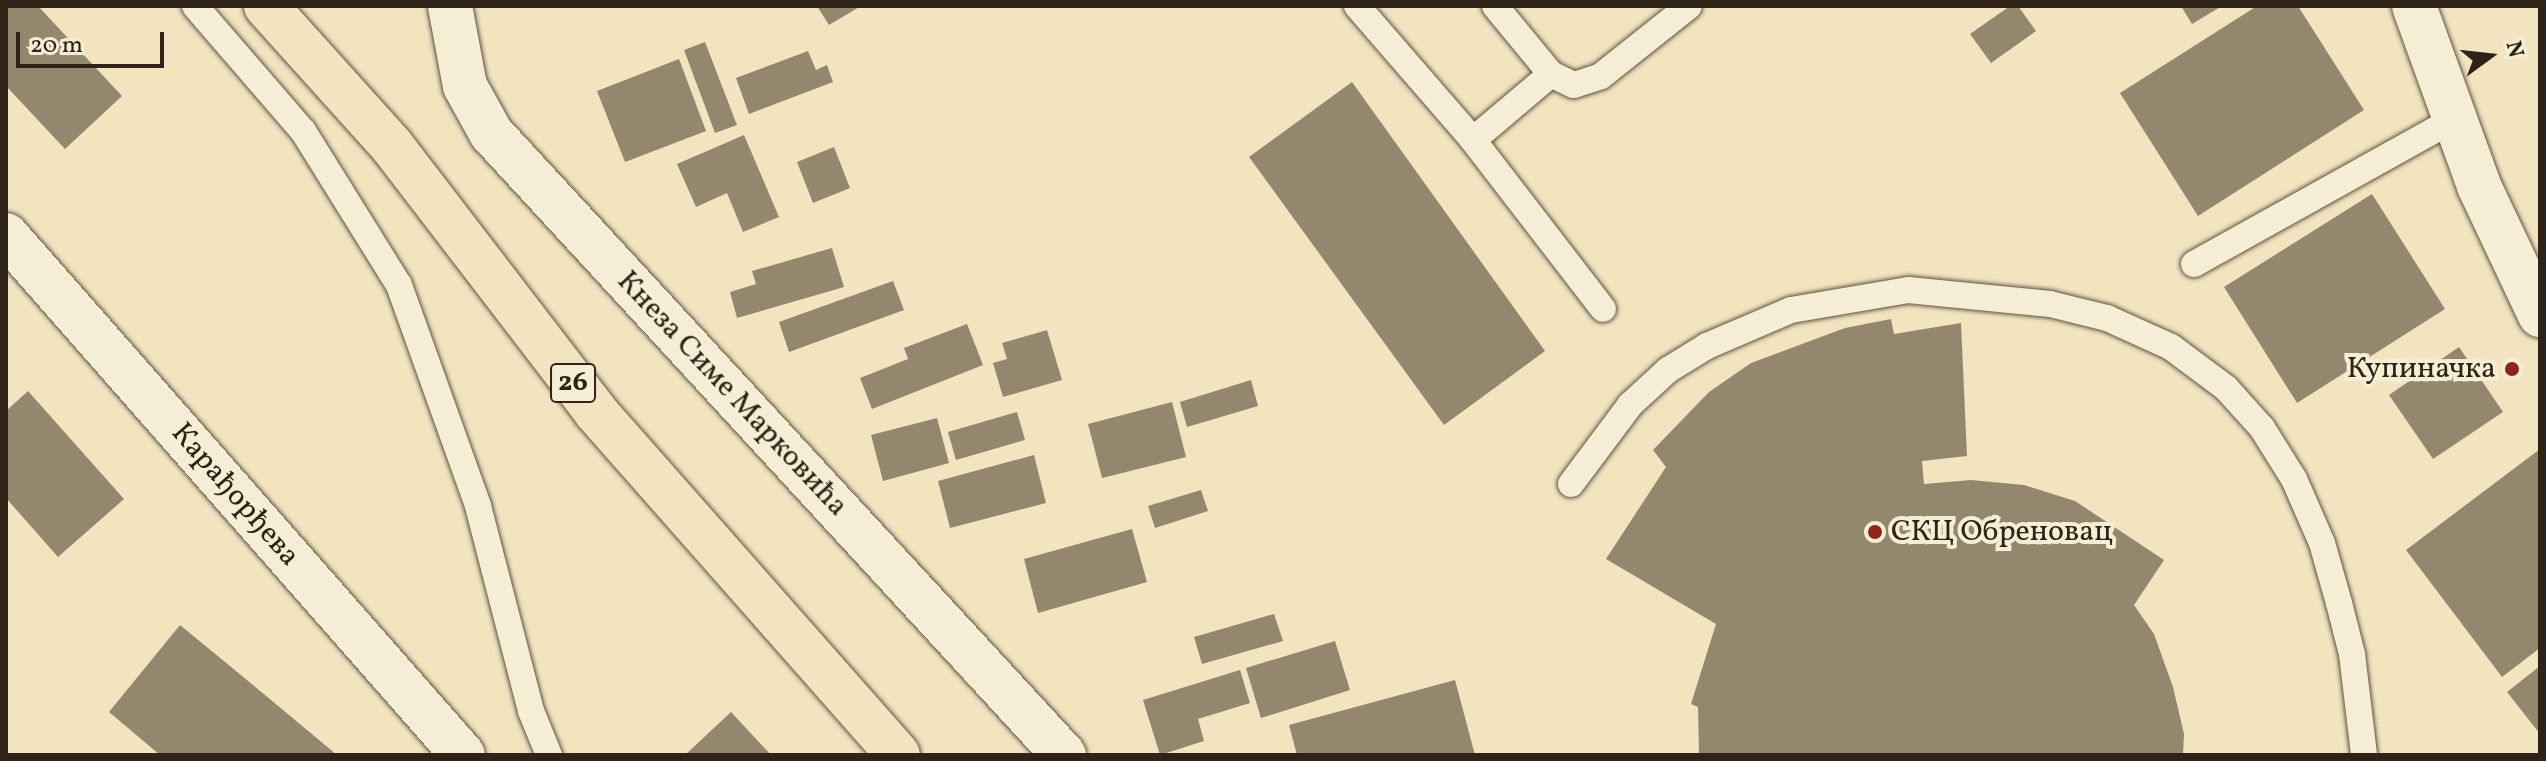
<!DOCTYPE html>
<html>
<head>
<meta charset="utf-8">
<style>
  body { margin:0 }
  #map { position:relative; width:2546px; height:761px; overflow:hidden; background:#f1e4bf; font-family:Vollkorn,serif }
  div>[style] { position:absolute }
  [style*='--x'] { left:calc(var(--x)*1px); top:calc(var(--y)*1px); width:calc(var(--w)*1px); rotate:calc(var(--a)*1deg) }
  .building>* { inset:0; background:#93876e }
  .roads { filter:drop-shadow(0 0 2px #5f5340) drop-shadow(0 0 2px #5f5340) }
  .lane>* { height:26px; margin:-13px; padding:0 13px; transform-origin:13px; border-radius:13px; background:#f6edd5 }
  .street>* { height:44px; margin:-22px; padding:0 22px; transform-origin:22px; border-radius:22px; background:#f6edd5 }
  .primary>* { height:44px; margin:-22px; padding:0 22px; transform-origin:22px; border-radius:22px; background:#f1e4bf }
  .dots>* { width:22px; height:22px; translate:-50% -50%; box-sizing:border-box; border:4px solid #f6edd5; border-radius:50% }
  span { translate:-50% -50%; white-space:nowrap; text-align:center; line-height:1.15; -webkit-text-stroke:8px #f6edd5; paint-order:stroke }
  .shield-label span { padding:2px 6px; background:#f6edd5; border:2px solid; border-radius:6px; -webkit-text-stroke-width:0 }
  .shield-label { font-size:28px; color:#2e2316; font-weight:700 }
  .poi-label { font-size:30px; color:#2e2316 }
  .right { translate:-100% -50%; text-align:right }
  .left { translate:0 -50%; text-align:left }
  .street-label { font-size:30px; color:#2e2316 }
  .frame { position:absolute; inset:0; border:8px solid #2e2316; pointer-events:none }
  .north { position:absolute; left:2450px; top:16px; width:80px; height:80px; -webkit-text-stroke:6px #f6edd5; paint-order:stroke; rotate:75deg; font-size:22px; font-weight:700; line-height:32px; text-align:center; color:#2e2316 }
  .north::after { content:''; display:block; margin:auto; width:28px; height:36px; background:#2e2316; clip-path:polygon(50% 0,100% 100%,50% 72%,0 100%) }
  .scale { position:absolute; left:16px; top:32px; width:148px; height:36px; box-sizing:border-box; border:4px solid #2e2316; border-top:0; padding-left:10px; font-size:24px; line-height:28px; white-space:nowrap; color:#2e2316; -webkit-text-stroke:6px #f6edd5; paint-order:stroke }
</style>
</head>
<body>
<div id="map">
  <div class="building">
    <div style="clip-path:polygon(6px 6px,38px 6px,122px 96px,65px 149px,6px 86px)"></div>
    <div style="clip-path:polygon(817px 6px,861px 6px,829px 25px)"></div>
    <div style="clip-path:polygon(2010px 6px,2018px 6px,2036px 31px,1991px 63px,1970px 34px)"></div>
    <div style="clip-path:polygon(2181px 6px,2222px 6px,2192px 24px)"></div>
    <div style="clip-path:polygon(2257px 6px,2298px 6px,2364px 110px,2198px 216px,2120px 93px)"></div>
    <div style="clip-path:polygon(705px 42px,737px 125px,715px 133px,684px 50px)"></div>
    <div style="clip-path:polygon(808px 51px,816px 70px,827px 65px,833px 82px,749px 114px,736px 78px)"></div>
    <div style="clip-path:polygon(679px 59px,706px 131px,625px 162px,597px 91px)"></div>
    <div style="clip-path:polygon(1352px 82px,1545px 351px,1444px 425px,1249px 157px)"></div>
    <div style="clip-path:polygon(744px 135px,779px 217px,743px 232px,727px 193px,696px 207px,677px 164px)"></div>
    <div style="clip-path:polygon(834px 147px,850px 188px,813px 203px,797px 162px)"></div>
    <div style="clip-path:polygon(2372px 194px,2445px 309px,2297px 403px,2224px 287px)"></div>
    <div style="clip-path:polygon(832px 248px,844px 287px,737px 318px,730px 292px,756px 284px,752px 271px)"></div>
    <div style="clip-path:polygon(893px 281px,904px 310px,789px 352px,779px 322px)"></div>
    <div style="clip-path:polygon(1891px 319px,1894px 334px,1961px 323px,1967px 456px,1922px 461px,1924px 484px,1971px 480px,2024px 485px,2075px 501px,2164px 560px,2134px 605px,2154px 634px,2173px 687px,2184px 734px,2183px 755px,1699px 755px,1698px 707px,1691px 704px,1716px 624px,1606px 559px,1666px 467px,1653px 450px,1709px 392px,1751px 363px,1845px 328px)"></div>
    <div style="clip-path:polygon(967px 324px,983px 365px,872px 409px,860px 378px,908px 359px,904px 348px)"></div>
    <div style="clip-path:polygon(1047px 330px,1062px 380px,1003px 397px,993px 363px,1007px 359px,1002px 343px)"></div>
    <div style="clip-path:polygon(2459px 347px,2503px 412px,2433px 459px,2389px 395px)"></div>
    <div style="clip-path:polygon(1251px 380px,1258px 406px,1187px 427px,1180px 402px)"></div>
    <div style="clip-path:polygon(28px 391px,124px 499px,58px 557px,6px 498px,6px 411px)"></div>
    <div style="clip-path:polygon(1172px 402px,1186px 457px,1102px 478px,1088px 424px)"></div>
    <div style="clip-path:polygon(1017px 412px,1025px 440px,956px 460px,948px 432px)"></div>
    <div style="clip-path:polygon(937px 418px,949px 463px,883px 481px,871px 435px)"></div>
    <div style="clip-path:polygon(2540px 449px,2540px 648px,2502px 677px,2406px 550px)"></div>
    <div style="clip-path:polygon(1034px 455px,1046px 503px,950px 528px,938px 481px)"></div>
    <div style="clip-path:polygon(1201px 490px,1208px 511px,1155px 528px,1148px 506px)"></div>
    <div style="clip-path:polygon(1132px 529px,1147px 582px,1038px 613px,1024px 559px)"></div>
    <div style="clip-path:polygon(1274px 614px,1283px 641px,1202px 664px,1194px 637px)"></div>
    <div style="clip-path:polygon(180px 625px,265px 695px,337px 755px,160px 755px,109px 712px)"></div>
    <div style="clip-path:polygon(1335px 641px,1350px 690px,1261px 718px,1246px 668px)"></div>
    <div style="clip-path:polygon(2540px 666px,2540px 734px,2507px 692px)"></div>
    <div style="clip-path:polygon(1240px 670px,1250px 703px,1198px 719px,1204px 741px,1160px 755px,1143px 700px)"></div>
    <div style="clip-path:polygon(1455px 680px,1475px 755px,1297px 755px,1289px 725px)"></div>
    <div style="clip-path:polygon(731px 712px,771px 755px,685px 755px)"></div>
  </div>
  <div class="roads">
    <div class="lane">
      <div style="--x:195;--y:6;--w:165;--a:49.2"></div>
      <div style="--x:303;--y:131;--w:181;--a:58.1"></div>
      <div style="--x:399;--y:285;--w:235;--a:70.3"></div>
      <div style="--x:478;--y:506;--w:212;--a:75.5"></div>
      <div style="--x:531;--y:711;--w:48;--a:67.8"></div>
      <div style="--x:1357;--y:6;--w:177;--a:49.1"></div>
      <div style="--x:1473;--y:140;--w:102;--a:-40.2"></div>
      <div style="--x:1495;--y:6;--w:88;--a:50.5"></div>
      <div style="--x:1551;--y:74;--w:25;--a:26"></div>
      <div style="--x:1574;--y:85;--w:28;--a:-18"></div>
      <div style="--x:1601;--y:76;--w:112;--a:-38.5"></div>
      <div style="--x:1473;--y:140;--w:213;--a:52.4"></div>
      <div style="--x:2194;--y:264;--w:298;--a:-29.1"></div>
      <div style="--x:1571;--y:484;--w:99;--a:-53.2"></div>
      <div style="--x:1630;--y:405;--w:52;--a:-42.6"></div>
      <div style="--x:1668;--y:370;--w:46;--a:-31.6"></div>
      <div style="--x:1707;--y:346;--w:91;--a:-23.2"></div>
      <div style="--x:1791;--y:310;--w:119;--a:-9.7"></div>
      <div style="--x:1908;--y:290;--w:143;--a:5.6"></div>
      <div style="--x:2050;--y:304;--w:59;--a:13.8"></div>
      <div style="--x:2107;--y:318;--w:70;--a:24.4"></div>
      <div style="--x:2171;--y:347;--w:69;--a:36.7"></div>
      <div style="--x:2226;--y:388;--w:54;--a:48"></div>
      <div style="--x:2262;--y:428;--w:60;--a:57.9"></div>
      <div style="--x:2294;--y:479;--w:70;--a:66.4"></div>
      <div style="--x:2322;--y:543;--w:62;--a:74.2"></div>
      <div style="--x:2339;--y:603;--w:53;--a:75.7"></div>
      <div style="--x:2352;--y:654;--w:102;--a:83.2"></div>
    </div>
    <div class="street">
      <div style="--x:450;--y:6;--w:81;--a:79.4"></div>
      <div style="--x:465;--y:86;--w:54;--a:61"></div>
      <div style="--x:491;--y:133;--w:846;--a:47.35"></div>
      <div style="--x:2414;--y:6;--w:191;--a:70.1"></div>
      <div style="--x:2479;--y:186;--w:143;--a:64.7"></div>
      <div style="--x:6;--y:235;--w:692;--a:48.69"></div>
    </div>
    <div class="primary">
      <div style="--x:266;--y:6;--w:188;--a:48"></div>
      <div style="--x:392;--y:146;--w:334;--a:52.5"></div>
      <div style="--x:595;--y:411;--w:458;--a:48.6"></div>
    </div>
  </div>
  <div class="dots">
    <div style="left:2512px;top:369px;background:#8f2418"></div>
    <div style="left:1875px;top:532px;background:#8f2418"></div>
  </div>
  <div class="shield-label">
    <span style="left:573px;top:383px">26</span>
  </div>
  <div class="poi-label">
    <span class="right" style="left:2496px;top:369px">Купиначка</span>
    <span class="left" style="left:1891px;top:532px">СКЦ Обреновац</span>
  </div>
  <div class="street-label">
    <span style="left:732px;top:394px;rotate:47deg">Кнеза Симе Марковића</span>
    <span style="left:235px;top:495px;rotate:49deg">Карађорђева</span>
  </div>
  <div class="frame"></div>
  <div class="north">N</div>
  <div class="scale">20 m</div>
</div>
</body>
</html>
